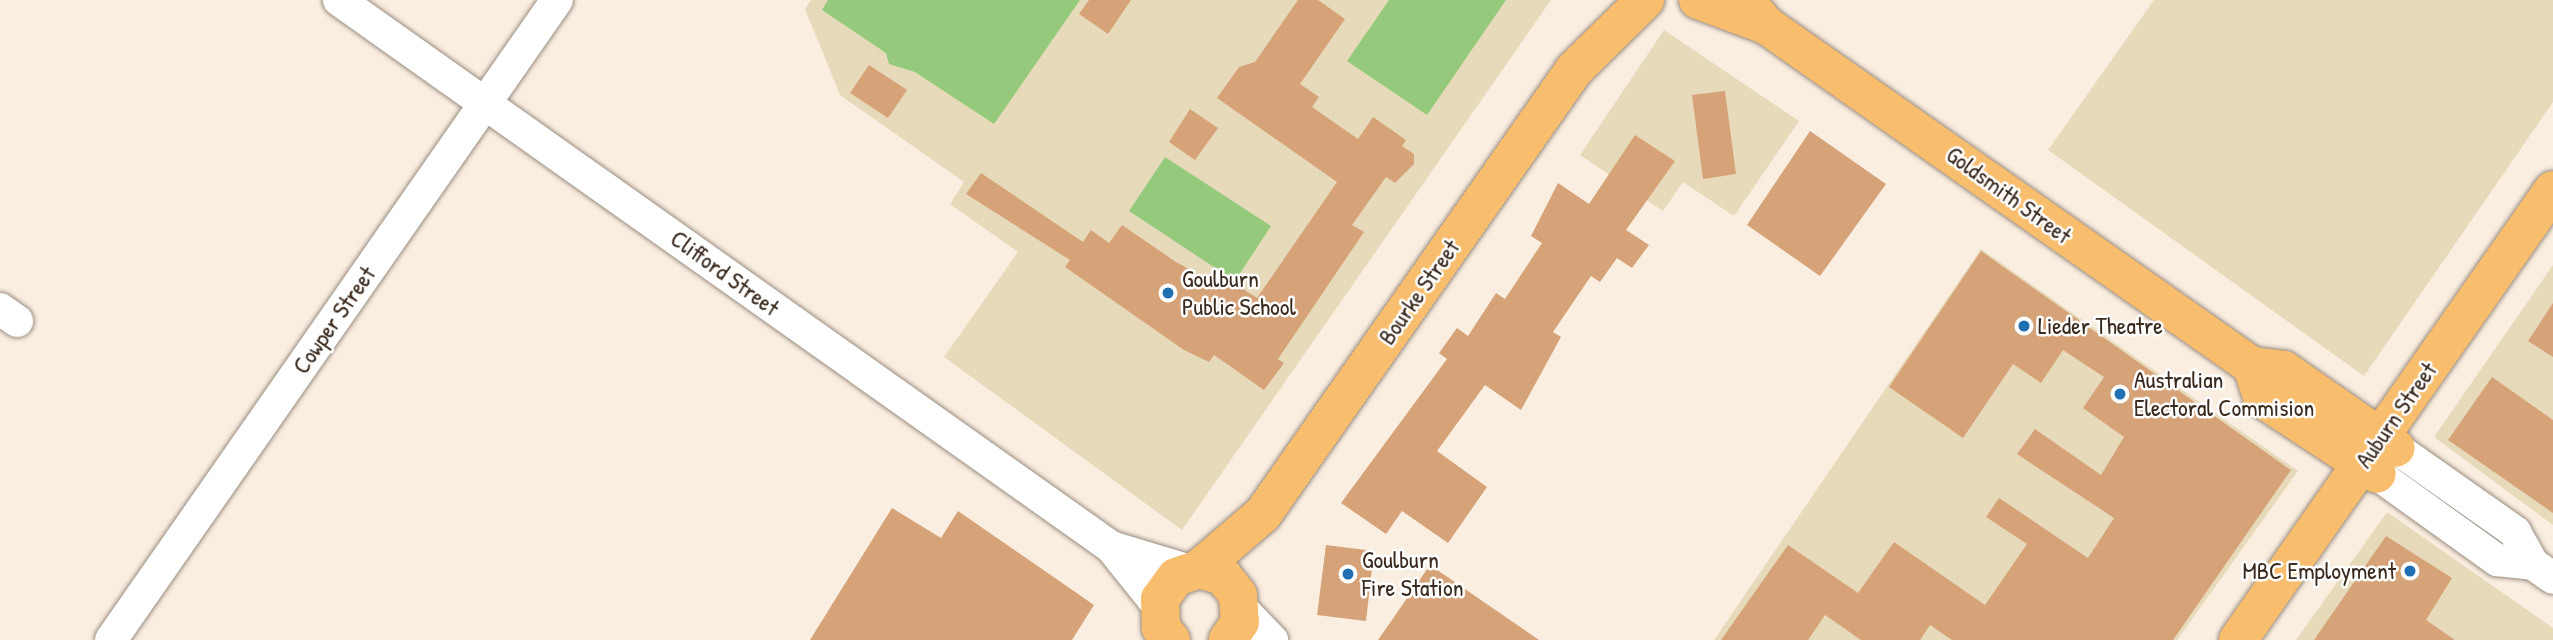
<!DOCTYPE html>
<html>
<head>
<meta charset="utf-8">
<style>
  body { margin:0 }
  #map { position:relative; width:2553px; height:640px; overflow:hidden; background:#faeee1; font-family:"Patrick Hand",sans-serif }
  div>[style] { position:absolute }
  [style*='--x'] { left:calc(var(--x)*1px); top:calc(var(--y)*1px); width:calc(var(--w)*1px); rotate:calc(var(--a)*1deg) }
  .built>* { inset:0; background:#e6daba }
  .green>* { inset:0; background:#95ca7c }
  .building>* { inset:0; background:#d6a379 }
  .roads { filter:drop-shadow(0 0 2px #9a8c80) drop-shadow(0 0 2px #9a8c80) }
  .minor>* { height:32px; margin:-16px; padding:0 16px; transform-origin:16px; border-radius:16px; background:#fff }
  .major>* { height:38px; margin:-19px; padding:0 19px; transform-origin:19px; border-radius:19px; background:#f9be6d }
  .dots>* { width:19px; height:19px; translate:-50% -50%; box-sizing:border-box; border:4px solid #fff; border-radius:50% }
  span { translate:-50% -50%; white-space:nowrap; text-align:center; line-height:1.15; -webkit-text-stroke:5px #fff; paint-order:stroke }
  .street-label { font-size:24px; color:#3b2a1e }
  .poi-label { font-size:24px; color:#3b2a1e }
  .left { translate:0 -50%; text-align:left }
  .right { translate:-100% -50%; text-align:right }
</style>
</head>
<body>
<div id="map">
  <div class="built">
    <div style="clip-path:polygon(811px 0,1551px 0,1182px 530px,944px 357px,1018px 252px,950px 204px,964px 182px,840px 95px,805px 9px)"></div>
    <div style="clip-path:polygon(2154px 0,2553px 0,2553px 102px,2364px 376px,2048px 150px)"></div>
    <div style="clip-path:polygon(1664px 30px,1799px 121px,1734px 216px,1683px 182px,1663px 211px,1580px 155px)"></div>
    <div style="clip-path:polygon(1981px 249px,2298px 471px,2177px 640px,1714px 640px)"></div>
    <div style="clip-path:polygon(2553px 265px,2553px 525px,2434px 437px)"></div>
    <div style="clip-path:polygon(2387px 512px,2553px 628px,2553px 640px,2296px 640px)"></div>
  </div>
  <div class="green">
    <div style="clip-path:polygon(828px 0,1080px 0,994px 124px,915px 72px,889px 64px,886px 53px,822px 10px)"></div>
    <div style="clip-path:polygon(1389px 0,1506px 0,1427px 115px,1347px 61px)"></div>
    <div style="clip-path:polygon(1165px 157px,1271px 226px,1235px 281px,1129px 211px)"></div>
  </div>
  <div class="building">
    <div style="clip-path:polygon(1089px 0,1131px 0,1108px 34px,1079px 14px)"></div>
    <div style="clip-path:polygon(1298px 0,1318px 0,1345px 19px,1300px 84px,1319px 97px,1312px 107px,1358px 139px,1373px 117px,1406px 140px,1402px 146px,1414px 154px,1414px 164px,1395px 183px,1386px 177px,1352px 225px,1364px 232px,1278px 359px,1284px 363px,1264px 390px,1214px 355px,1209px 362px,1184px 350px,1065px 267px,1070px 260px,966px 194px,981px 173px,1083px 242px,1091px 230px,1109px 243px,1122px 225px,1176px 262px,1207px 279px,1213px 270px,1257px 298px,1337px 182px,1217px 98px,1239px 67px,1255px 62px)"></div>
    <div style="clip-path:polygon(869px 65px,907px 90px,888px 118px,850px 93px)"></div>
    <div style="clip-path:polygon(1725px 91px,1736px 174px,1703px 179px,1692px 95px)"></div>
    <div style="clip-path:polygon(1190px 109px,1218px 128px,1195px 160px,1169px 142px)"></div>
    <div style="clip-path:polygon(1810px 131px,1886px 184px,1820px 276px,1747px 225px)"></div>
    <div style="clip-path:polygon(1635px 135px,1675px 161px,1626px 230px,1649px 245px,1632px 268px,1617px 258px,1600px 282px,1591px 276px,1553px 332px,1561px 337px,1521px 410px,1485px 385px,1437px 451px,1487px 487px,1448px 543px,1402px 511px,1386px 534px,1341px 503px,1447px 359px,1439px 353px,1457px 328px,1468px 336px,1496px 293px,1505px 299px,1542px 243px,1531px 236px,1558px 183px,1589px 204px)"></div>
    <div style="clip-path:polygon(1981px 251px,2291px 470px,2173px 640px,1952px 640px,1930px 625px,1920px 640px,1861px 640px,1825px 615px,1808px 640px,1721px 640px,1788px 545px,1858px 593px,1894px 542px,1985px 605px,2027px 544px,1986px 517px,1999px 498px,2088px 558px,2114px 518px,2017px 454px,2035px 429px,2101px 475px,2124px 437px,2083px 408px,2104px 377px,2063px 350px,2041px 383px,2013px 364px,1963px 438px,1889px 387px)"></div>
    <div style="clip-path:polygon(2553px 303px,2553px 357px,2528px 341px)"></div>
    <div style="clip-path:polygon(2492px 377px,2553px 420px,2553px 513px,2448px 440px)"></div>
    <div style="clip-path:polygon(892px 508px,941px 538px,958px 511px,1094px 605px,1072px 640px,810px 640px)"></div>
    <div style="clip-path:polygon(2386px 536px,2452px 578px,2426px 620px,2455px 640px,2314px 640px)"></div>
    <div style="clip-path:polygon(1326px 545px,1374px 551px,1366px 621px,1317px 615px)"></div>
    <div style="clip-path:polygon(1430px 565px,1539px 640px,1378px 640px)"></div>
  </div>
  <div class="roads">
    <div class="minor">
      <div style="--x:339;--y:0;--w:946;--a:35.32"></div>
      <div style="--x:1111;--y:547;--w:77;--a:51.3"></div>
      <div style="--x:0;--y:309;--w:21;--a:35"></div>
      <div style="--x:2396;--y:448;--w:146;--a:35.2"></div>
      <div style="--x:2515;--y:532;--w:37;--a:61"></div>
      <div style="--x:2533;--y:564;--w:24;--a:35"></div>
      <div style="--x:2377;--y:474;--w:148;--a:35.6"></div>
      <div style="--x:2497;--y:560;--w:36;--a:6"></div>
      <div style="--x:1111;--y:547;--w:83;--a:16.9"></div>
      <div style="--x:1241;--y:608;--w:45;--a:45.9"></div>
      <div style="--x:111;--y:640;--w:780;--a:-55.13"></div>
    </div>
    <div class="major">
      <div style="--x:1698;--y:0;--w:72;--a:20.2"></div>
      <div style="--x:1745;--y:0;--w:33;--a:50"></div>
      <div style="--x:1766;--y:25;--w:594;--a:35.06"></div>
      <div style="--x:2252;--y:366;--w:32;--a:7"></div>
      <div style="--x:2284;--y:370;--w:136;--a:34.9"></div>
      <div style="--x:2252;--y:366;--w:35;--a:72"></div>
      <div style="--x:2263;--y:399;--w:136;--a:33.3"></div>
      <div style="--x:1199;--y:569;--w:84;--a:-40.7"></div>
      <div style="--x:1263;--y:514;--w:542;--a:-54.99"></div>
      <div style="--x:1574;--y:70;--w:100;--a:-44.6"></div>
      <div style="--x:1171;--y:640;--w:16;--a:-130"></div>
      <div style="--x:1161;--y:628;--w:29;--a:-92"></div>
      <div style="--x:1160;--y:599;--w:27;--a:-54"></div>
      <div style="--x:1176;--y:577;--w:24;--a:-19"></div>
      <div style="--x:1199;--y:569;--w:25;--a:16"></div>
      <div style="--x:1223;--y:576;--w:24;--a:52"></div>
      <div style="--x:1238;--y:595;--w:27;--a:86"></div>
      <div style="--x:1240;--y:622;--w:22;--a:124"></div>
      <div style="--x:2238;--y:640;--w:549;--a:-55.01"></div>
    </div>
  </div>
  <div class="dots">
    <div style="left:1168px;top:293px;background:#1f6fb2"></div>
    <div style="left:2024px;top:326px;background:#1f6fb2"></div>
    <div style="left:2120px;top:394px;background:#1f6fb2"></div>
    <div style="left:2410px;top:571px;background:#1f6fb2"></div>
    <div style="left:1348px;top:574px;background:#1f6fb2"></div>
  </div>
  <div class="street-label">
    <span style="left:2009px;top:195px;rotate:36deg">Goldsmith Street</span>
    <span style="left:725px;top:273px;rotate:36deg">Clifford Street</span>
    <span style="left:1419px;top:292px;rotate:-55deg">Bourke Street</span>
    <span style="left:334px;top:320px;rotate:-55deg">Cowper Street</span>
    <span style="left:2396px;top:415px;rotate:-55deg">Auburn Street</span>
  </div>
  <div class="poi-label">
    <span class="left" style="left:1182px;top:293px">Goulburn<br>Public School</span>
    <span class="left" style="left:2038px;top:326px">Lieder Theatre</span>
    <span class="left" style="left:2134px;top:394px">Australian<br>Electoral Commision</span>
    <span class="left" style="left:1362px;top:574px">Goulburn<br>Fire Station</span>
    <span class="right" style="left:2396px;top:571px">MBC Employment</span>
  </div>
</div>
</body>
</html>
